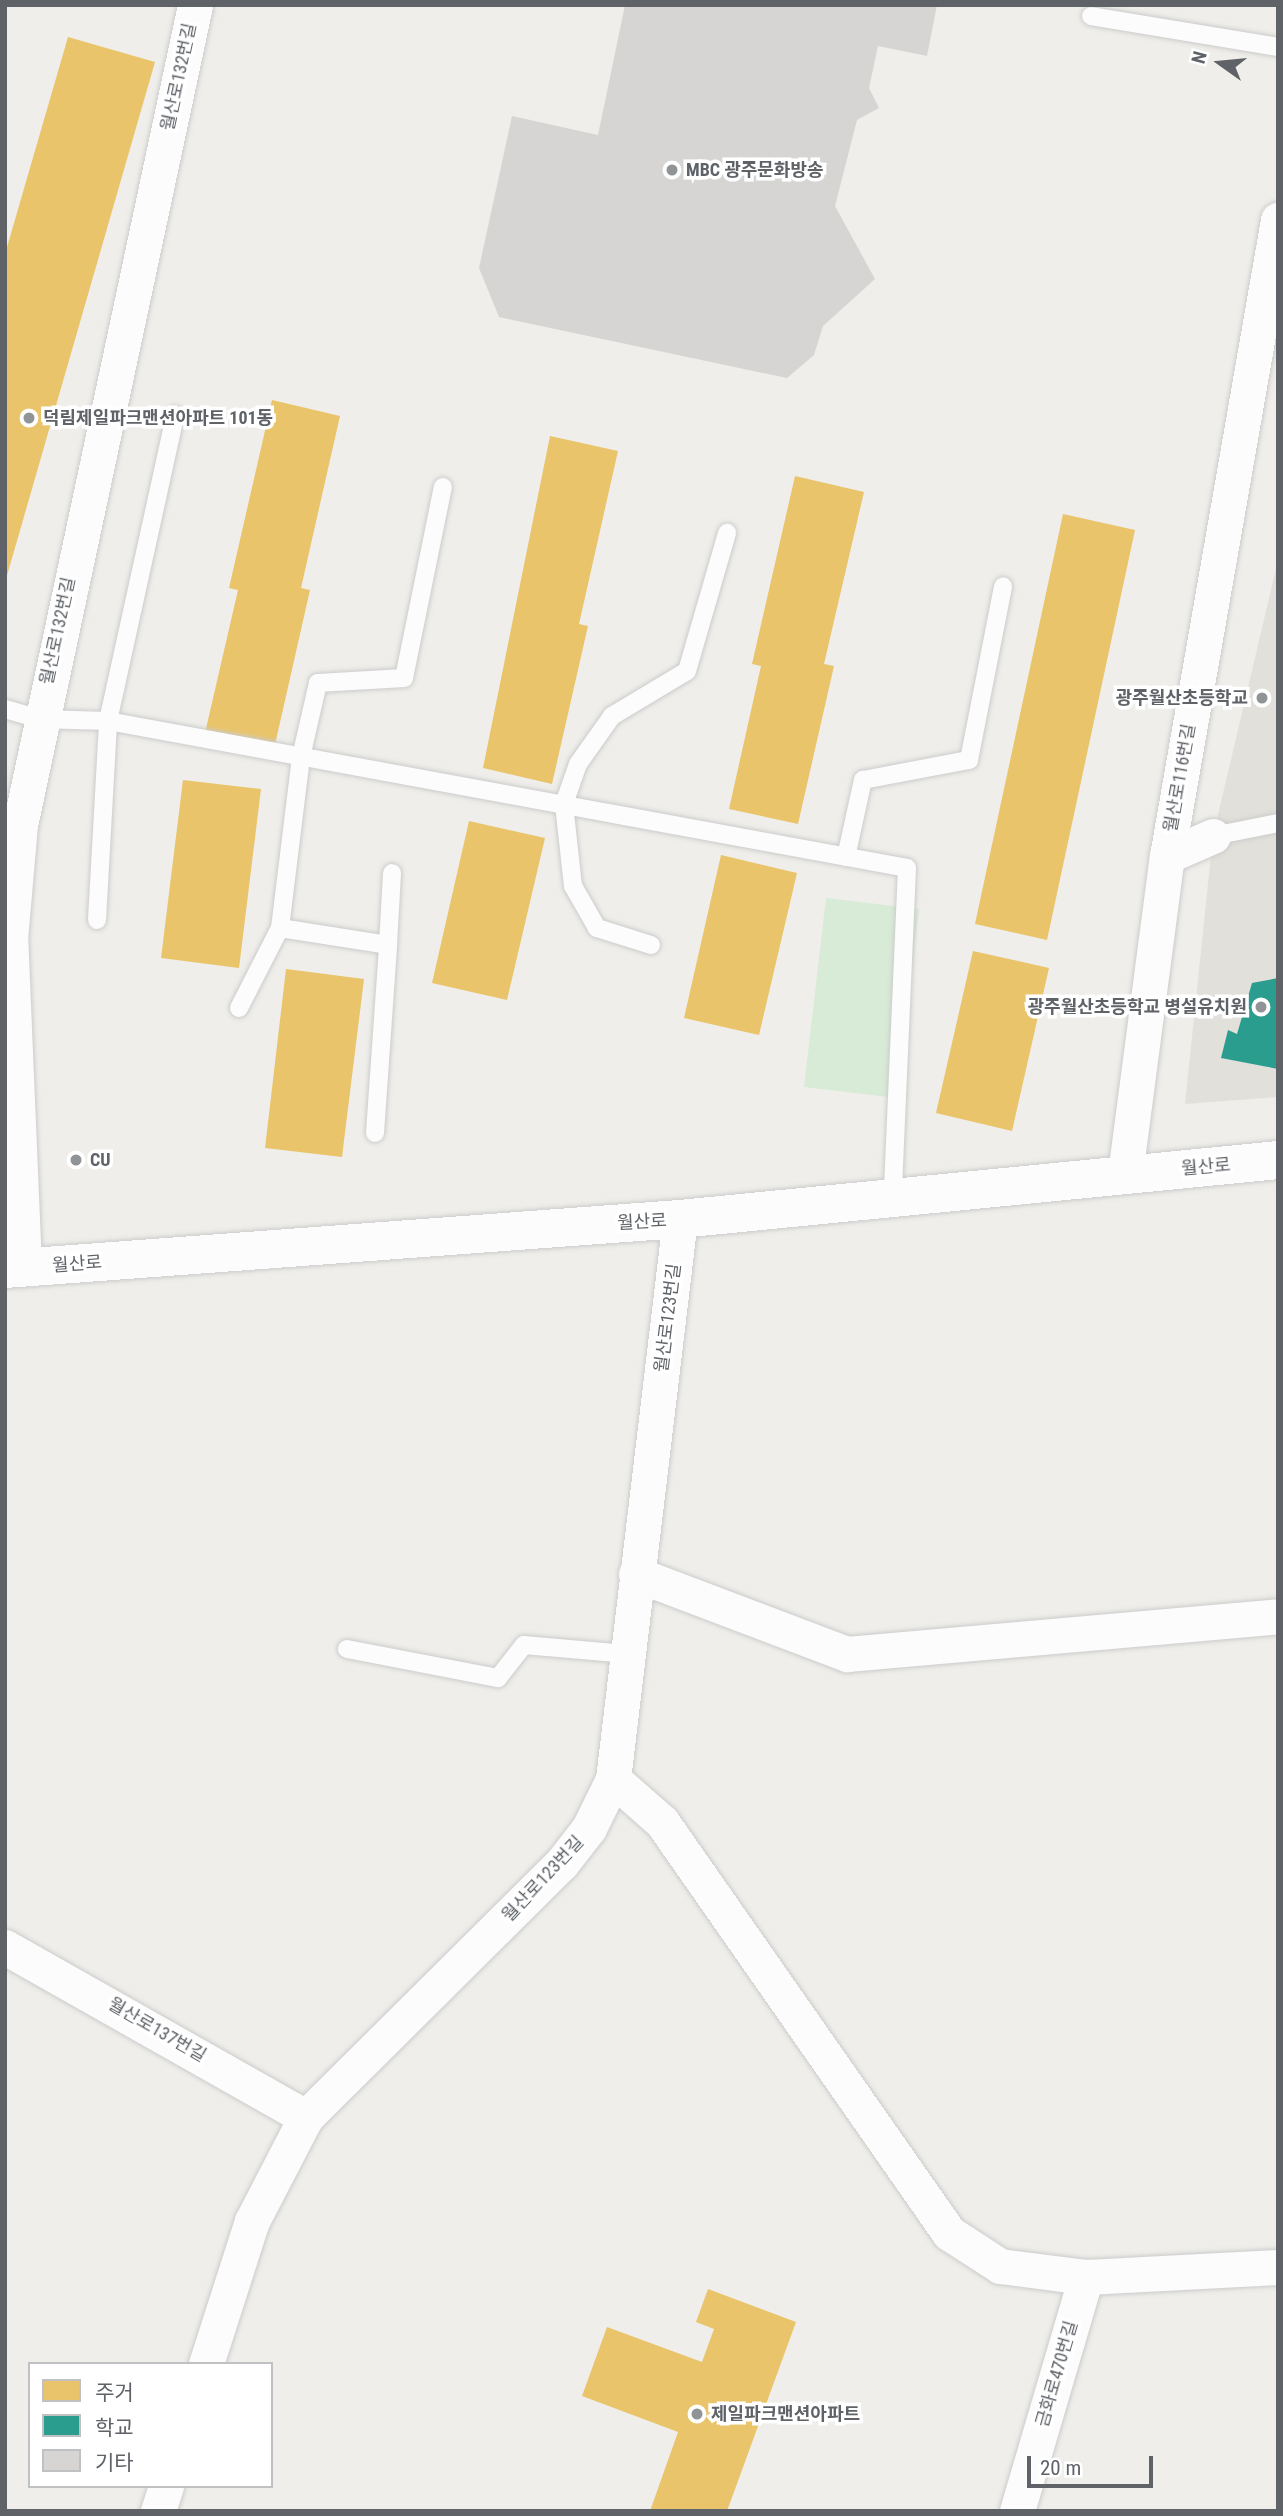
<!DOCTYPE html>
<html>
<head>
<meta charset="utf-8">
<style>
  body { margin:0 }
  #map { position:relative; width:1283px; height:2516px; overflow:hidden; background:#efeeea; font-family:"Roboto Condensed","Noto Sans KR",sans-serif }
  div>[style] { position:absolute }
  [style*='--x'] { left:calc(var(--x)*1px); top:calc(var(--y)*1px); width:calc(var(--w)*1px); rotate:calc(var(--a)*1deg) }
  .education>* { inset:0; background:#e2e0da }
  .green>* { inset:0; background:#d8ebd6 }
  .homes>* { inset:0; background:#e9c46a }
  .schools>* { inset:0; background:#2a9d8f }
  .building>* { inset:0; background:#d6d5d3 }
  .roads { filter:drop-shadow(0 0 2px #cbcccc) drop-shadow(0 0 2px #cbcccc) }
  .service>* { height:18px; margin:-9px; padding:0 9px; transform-origin:9px; border-radius:9px; background:#fdfcfc }
  .minor>* { height:35px; margin:-17.5px; padding:0 17.5px; transform-origin:17.5px; border-radius:17.5px; background:#fdfcfc }
  .tertiary>* { height:38px; margin:-19px; padding:0 19px; transform-origin:19px; border-radius:19px; background:#fdfcfc }
  .dots>* { width:19px; height:19px; translate:-50% -50%; box-sizing:border-box; border:4px solid #fff; border-radius:50% }
  span { translate:-50% -50%; white-space:nowrap; text-align:center; line-height:1.15; -webkit-text-stroke:7px #fff; paint-order:stroke }
  .street-label { font-size:18px; color:#5f6368 }
  .poi-label { font-size:18px; color:#5f6368; font-weight:700 }
  .left { translate:0 -50%; text-align:left }
  .right { translate:-100% -50%; text-align:right }
  .frame { position:absolute; inset:0; border:7px solid #5f6368; pointer-events:none }
  .legend { position:absolute; left:28px; top:2362px; width:245px; height:126px; box-sizing:border-box; background:#fff; border:2px solid #bfc1c3; margin:0; padding:9px 12px; list-style:none; font-size:21px; color:#5f6368 }
  .legend li { display:flex; align-items:center; gap:14px; height:35px }
  .legend b { width:35px; border:2px solid #bfc1c3 }
  .north { position:absolute; left:1185px; top:28px; width:70px; height:70px; -webkit-text-stroke:5px #fff; paint-order:stroke; rotate:285deg; font-size:19px; font-weight:700; line-height:28px; text-align:center; color:#5f6368 }
  .north::after { content:''; display:block; margin:auto; width:24px; height:32px; background:#5f6368; clip-path:polygon(50% 0,100% 100%,50% 72%,0 100%) }
  .scale { position:absolute; left:1027px; top:2456px; width:126px; height:32px; box-sizing:border-box; border:4px solid #5f6368; border-top:0; padding-left:9px; font-size:21px; line-height:24px; white-space:nowrap; color:#5f6368; -webkit-text-stroke:5px #fff; paint-order:stroke }
</style>
</head>
<body>
<div id="map">
  <div class="education">
    <div style="clip-path:polygon(1278px 560px,1278px 1097px,1185px 1104px,1213px 836px)"></div>
  </div>
  <div class="green">
    <div style="clip-path:polygon(826px 898px,919px 909px,897px 1098px,804px 1087px)"></div>
  </div>
  <div class="homes">
    <div style="clip-path:polygon(68px 37px,155px 62px,6px 579px,5px 254px)"></div>
    <div style="clip-path:polygon(272px 400px,340px 416px,301px 588px,310px 590px,274px 749px,205px 733px,238px 590px,229px 588px)"></div>
    <div style="clip-path:polygon(550px 436px,618px 451px,579px 624px,588px 626px,552px 784px,483px 768px)"></div>
    <div style="clip-path:polygon(795px 476px,864px 492px,824px 664px,834px 666px,798px 824px,729px 809px,761px 666px,752px 664px)"></div>
    <div style="clip-path:polygon(1063px 514px,1135px 530px,1047px 940px,975px 924px)"></div>
    <div style="clip-path:polygon(183px 780px,261px 789px,239px 968px,161px 958px)"></div>
    <div style="clip-path:polygon(469px 821px,545px 838px,507px 1000px,432px 983px)"></div>
    <div style="clip-path:polygon(721px 855px,797px 873px,759px 1035px,684px 1018px)"></div>
    <div style="clip-path:polygon(973px 951px,1049px 968px,1012px 1131px,936px 1113px)"></div>
    <div style="clip-path:polygon(286px 969px,364px 979px,342px 1157px,265px 1148px)"></div>
    <div style="clip-path:polygon(708px 2289px,796px 2322px,727px 2511px,650px 2511px,678px 2432px,582px 2396px,607px 2327px,702px 2362px,714px 2329px,696px 2322px)"></div>
  </div>
  <div class="schools">
    <div style="clip-path:polygon(1278px 978px,1278px 1069px,1221px 1058px,1228px 1030px,1237px 1034px,1252px 983px)"></div>
  </div>
  <div class="building">
    <div style="clip-path:polygon(625px 5px,937px 5px,927px 56px,878px 46px,869px 88px,879px 108px,857px 120px,835px 206px,875px 279px,823px 326px,814px 355px,787px 378px,499px 317px,479px 268px,512px 116px,598px 135px)"></div>
  </div>
  <div class="roads">
    <div class="service">
      <div style="--x:1091;--y:16;--w:190;--a:9.4"></div>
      <div style="--x:5;--y:709;--w:35;--a:16"></div>
      <div style="--x:39;--y:719;--w:69;--a:1.7"></div>
      <div style="--x:108;--y:721;--w:812;--a:10.42"></div>
      <div style="--x:907;--y:868;--w:326;--a:92.5"></div>
      <div style="--x:1213;--y:836;--w:66;--a:-11.3"></div>
      <div style="--x:846;--y:857;--w:79;--a:-77.6"></div>
      <div style="--x:863;--y:780;--w:108;--a:-10.7"></div>
      <div style="--x:969;--y:760;--w:177;--a:-78.9"></div>
      <div style="--x:97;--y:920;--w:199;--a:-86.8"></div>
      <div style="--x:108;--y:721;--w:313;--a:-77.6"></div>
      <div style="--x:280;--y:928;--w:109;--a:8.9"></div>
      <div style="--x:388;--y:945;--w:72;--a:-86.8"></div>
      <div style="--x:651;--y:945;--w:57;--a:-162.5"></div>
      <div style="--x:597;--y:928;--w:48;--a:-119.7"></div>
      <div style="--x:573;--y:886;--w:82;--a:-96.3"></div>
      <div style="--x:564;--y:804;--w:42;--a:-70.7"></div>
      <div style="--x:578;--y:764;--w:59;--a:-54.7"></div>
      <div style="--x:612;--y:716;--w:87;--a:-31"></div>
      <div style="--x:687;--y:671;--w:144;--a:-73.8"></div>
      <div style="--x:239;--y:1008;--w:90;--a:-62.9"></div>
      <div style="--x:280;--y:928;--w:172;--a:-83"></div>
      <div style="--x:301;--y:757;--w:76;--a:-77.1"></div>
      <div style="--x:318;--y:683;--w:86;--a:-3.3"></div>
      <div style="--x:404;--y:678;--w:195;--a:-78.5"></div>
      <div style="--x:375;--y:1133;--w:188;--a:-86"></div>
      <div style="--x:347;--y:1649;--w:154;--a:10.9"></div>
      <div style="--x:498;--y:1678;--w:42;--a:-51.8"></div>
      <div style="--x:524;--y:1645;--w:102;--a:5"></div>
    </div>
    <div class="minor">
      <div style="--x:1167;--y:856;--w:50;--a:-23.5"></div>
      <div style="--x:1125;--y:1174;--w:321;--a:-82.5"></div>
      <div style="--x:1167;--y:856;--w:646;--a:-80.1"></div>
      <div style="--x:24;--y:1267;--w:328;--a:-92.4"></div>
      <div style="--x:10;--y:939;--w:114;--a:-85"></div>
      <div style="--x:20;--y:825;--w:838;--a:-77.95"></div>
      <div style="--x:636;--y:1574;--w:226;--a:20.8"></div>
      <div style="--x:847;--y:1654;--w:433;--a:-5"></div>
      <div style="--x:613;--y:1779;--w:65;--a:41.3"></div>
      <div style="--x:662;--y:1822;--w:501;--a:55.07"></div>
      <div style="--x:949;--y:2233;--w:61;--a:32.9"></div>
      <div style="--x:1000;--y:2266;--w:87;--a:7.3"></div>
      <div style="--x:1086;--y:2277;--w:192;--a:-3"></div>
      <div style="--x:5;--y:1947;--w:346;--a:29.5"></div>
      <div style="--x:206;--y:2364;--w:150;--a:-72.2"></div>
      <div style="--x:252;--y:2221;--w:117;--a:-62.6"></div>
      <div style="--x:306;--y:2117;--w:359;--a:-44.8"></div>
      <div style="--x:561;--y:1864;--w:46;--a:-52.1"></div>
      <div style="--x:589;--y:1828;--w:55;--a:-63.9"></div>
      <div style="--x:613;--y:1779;--w:564;--a:-83.18"></div>
      <div style="--x:158;--y:2511;--w:26;--a:-72"></div>
      <div style="--x:1017;--y:2511;--w:244;--a:-73.6"></div>
    </div>
    <div class="tertiary">
      <div style="--x:5;--y:1269;--w:677;--a:-4.24"></div>
      <div style="--x:680;--y:1219;--w:601;--a:-5.63"></div>
    </div>
  </div>
  <div class="dots">
    <div style="left:672px;top:170px;background:#919496"></div>
    <div style="left:29px;top:418px;background:#919496"></div>
    <div style="left:1262px;top:698px;background:#919496"></div>
    <div style="left:1261px;top:1007px;background:#919496"></div>
    <div style="left:76px;top:1160px;background:#919496"></div>
    <div style="left:697px;top:2414px;background:#919496"></div>
  </div>
  <div class="street-label">
    <span style="left:179px;top:77px;rotate:-78deg">월산로132번길</span>
    <span style="left:58px;top:631px;rotate:-78deg">월산로132번길</span>
    <span style="left:1180px;top:778px;rotate:-80deg">월산로116번길</span>
    <span style="left:1206px;top:1167px;rotate:-5deg">월산로</span>
    <span style="left:642px;top:1222px;rotate:-3deg">월산로</span>
    <span style="left:77px;top:1264px;rotate:-4deg">월산로</span>
    <span style="left:668px;top:1318px;rotate:-83deg">월산로123번길</span>
    <span style="left:543px;top:1879px;rotate:-47deg">월산로123번길</span>
    <span style="left:157px;top:2030px;rotate:30deg">월산로137번길</span>
    <span style="left:1057px;top:2374px;rotate:-74deg">금화로470번길</span>
  </div>
  <div class="poi-label">
    <span class="left" style="left:686px;top:170px">MBC 광주문화방송</span>
    <span class="left" style="left:43px;top:418px">덕림제일파크맨션아파트 101동</span>
    <span class="right" style="left:1248px;top:698px">광주월산초등학교</span>
    <span class="right" style="left:1247px;top:1007px">광주월산초등학교 병설유치원</span>
    <span class="left" style="left:90px;top:1160px">CU</span>
    <span class="left" style="left:711px;top:2414px">제일파크맨션아파트</span>
  </div>
  <div class="frame"></div>
  <ul class="legend">
  <li><b style="height:19px;background:#e9c46a"></b>주거</li>
  <li><b style="height:19px;background:#2a9d8f"></b>학교</li>
  <li><b style="height:19px;background:#d6d5d3"></b>기타</li>
  </ul>
  <div class="north">N</div>
  <div class="scale">20 m</div>
</div>
</body>
</html>
